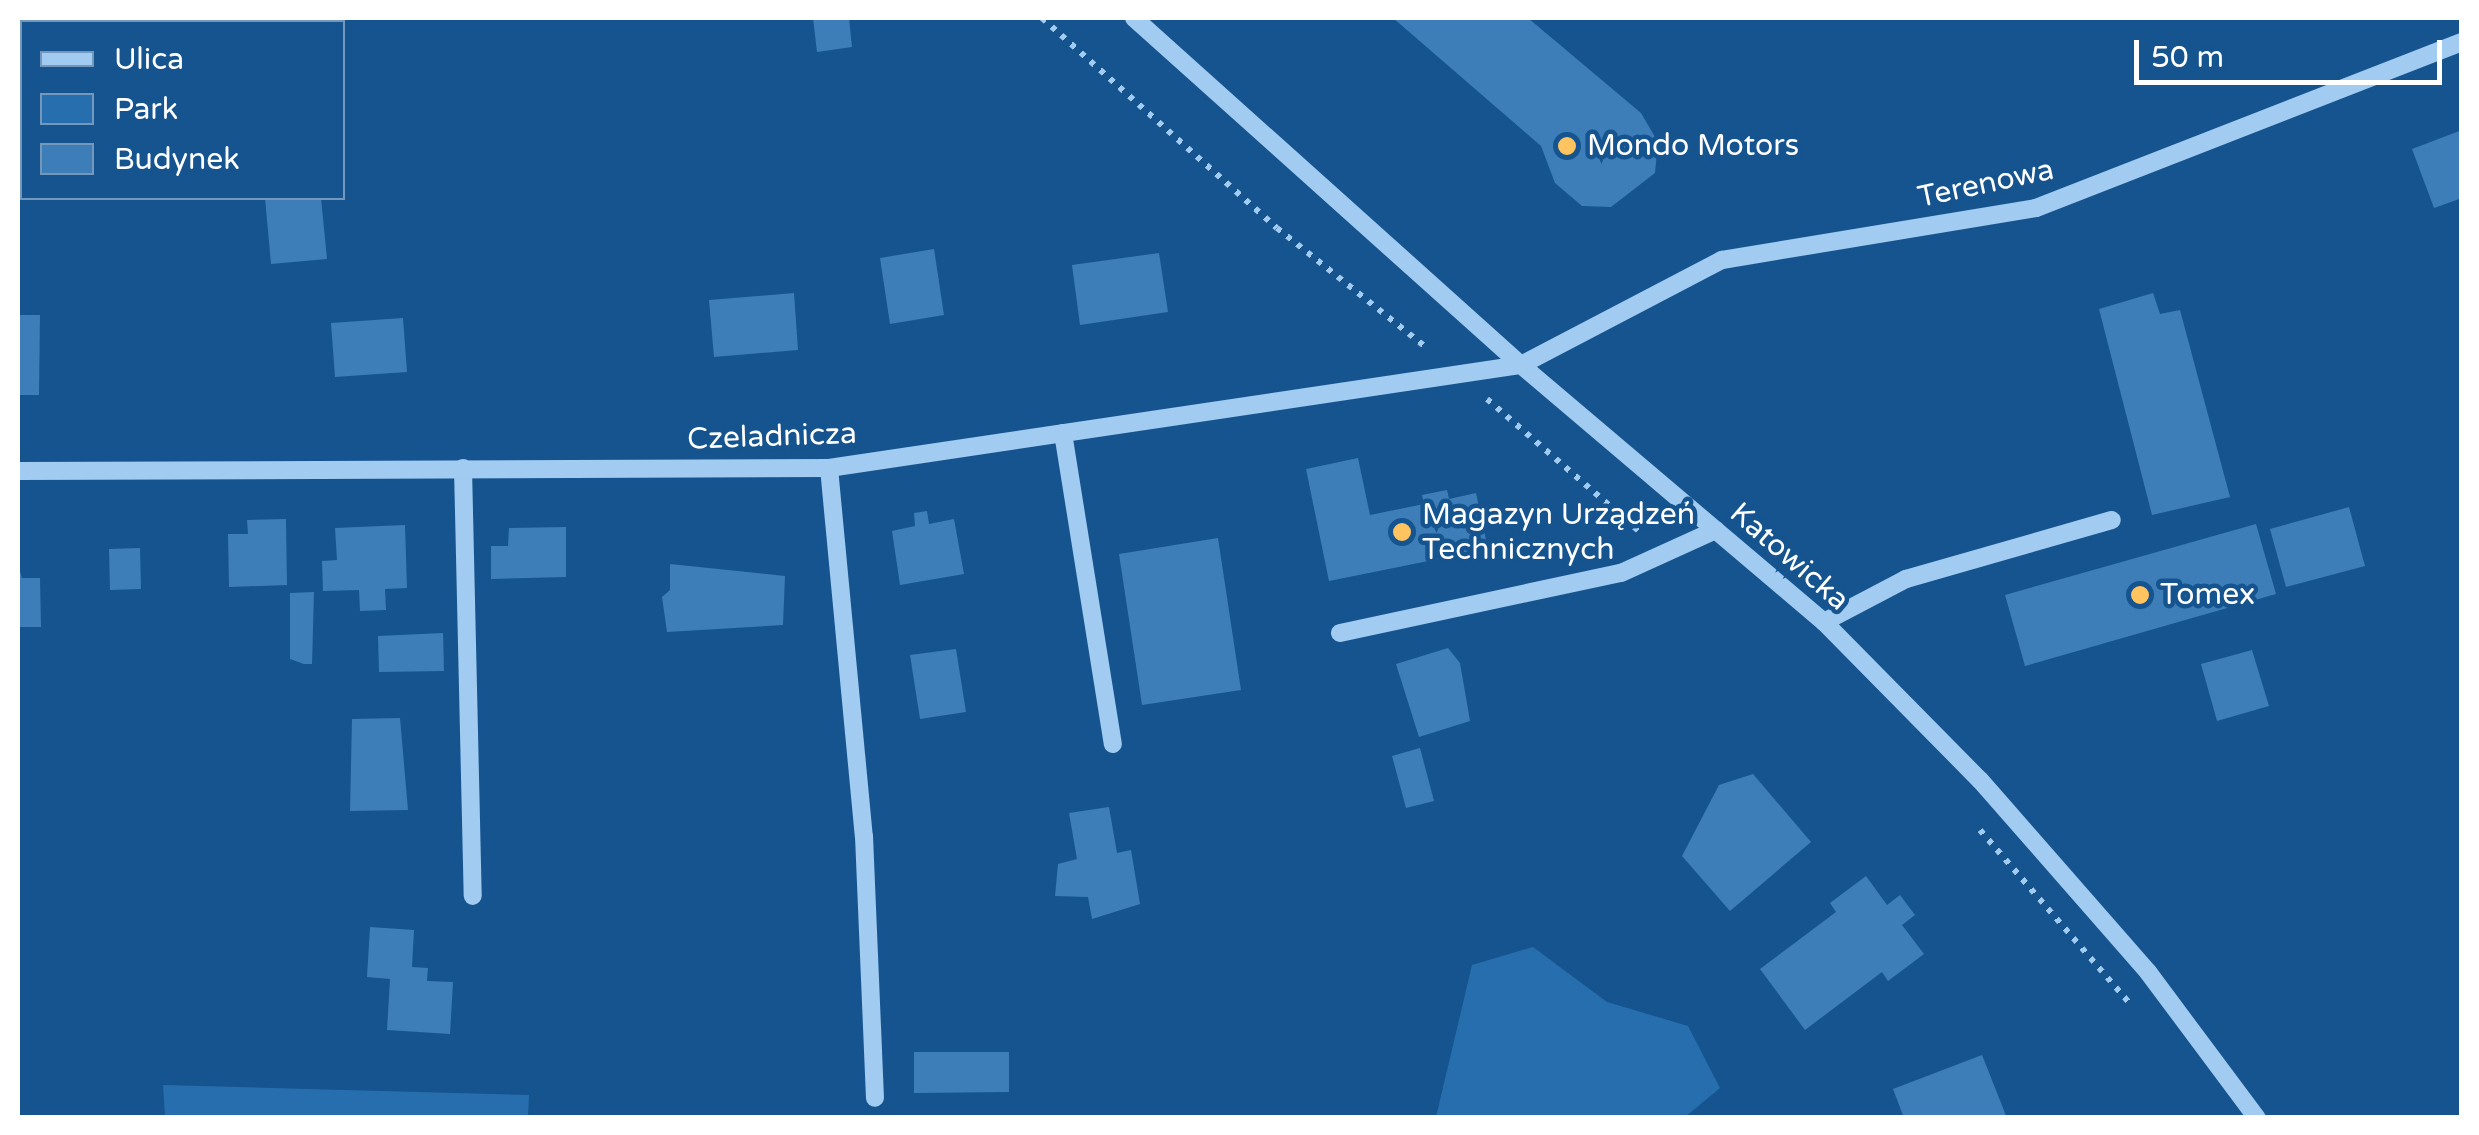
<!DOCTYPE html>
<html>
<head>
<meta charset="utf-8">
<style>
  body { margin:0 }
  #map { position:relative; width:2479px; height:1135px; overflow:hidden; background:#15548f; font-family:"Varela Round",sans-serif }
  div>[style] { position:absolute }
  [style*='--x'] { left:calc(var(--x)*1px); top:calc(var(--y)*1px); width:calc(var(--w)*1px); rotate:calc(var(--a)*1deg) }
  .green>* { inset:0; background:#276eae }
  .building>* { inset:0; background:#3d7eb8 }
  .path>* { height:6px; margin-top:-3px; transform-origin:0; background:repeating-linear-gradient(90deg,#a1cbf0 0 5px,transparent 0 13px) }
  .minor>* { height:18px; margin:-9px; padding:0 9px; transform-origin:9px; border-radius:9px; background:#a1cbf0 }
  .dots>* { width:28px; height:28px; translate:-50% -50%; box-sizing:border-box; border:5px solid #15548f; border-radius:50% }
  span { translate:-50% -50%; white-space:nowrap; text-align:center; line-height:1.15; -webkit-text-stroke:9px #15548f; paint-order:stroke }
  .poi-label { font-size:30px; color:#fff }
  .left { translate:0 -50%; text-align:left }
  .street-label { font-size:30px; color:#fff }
  .frame { position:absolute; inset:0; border:20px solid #fff; pointer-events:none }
  .legend { position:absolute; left:20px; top:20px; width:325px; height:180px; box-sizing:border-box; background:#15548f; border:2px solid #7398bc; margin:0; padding:12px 18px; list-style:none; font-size:30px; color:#fff }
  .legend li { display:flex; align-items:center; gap:20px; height:50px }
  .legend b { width:50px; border:2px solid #7398bc }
  .scale { position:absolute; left:2134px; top:40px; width:308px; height:45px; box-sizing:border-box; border:5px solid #fff; border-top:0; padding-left:12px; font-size:30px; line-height:35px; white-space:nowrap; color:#fff; -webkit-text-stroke:8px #15548f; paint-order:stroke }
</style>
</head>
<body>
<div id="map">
  <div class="green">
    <div style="clip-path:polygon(1533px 947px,1607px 1002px,1688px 1026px,1720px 1088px,1685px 1117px,1436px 1117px,1472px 965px)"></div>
    <div style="clip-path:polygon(163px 1085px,529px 1095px,528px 1117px,165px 1117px)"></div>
  </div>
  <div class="building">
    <div style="clip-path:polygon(813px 18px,849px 18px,852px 47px,817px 52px)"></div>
    <div style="clip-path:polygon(1393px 18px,1528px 18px,1641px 113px,1658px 142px,1655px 173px,1611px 207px,1582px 206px,1555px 183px,1541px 146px)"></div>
    <div style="clip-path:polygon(2462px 130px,2462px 198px,2434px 208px,2412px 149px)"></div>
    <div style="clip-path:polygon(265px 198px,321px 198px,327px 259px,271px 264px)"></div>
    <div style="clip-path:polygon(934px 249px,944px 315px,890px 324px,880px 258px)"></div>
    <div style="clip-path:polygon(1159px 253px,1168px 312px,1080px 325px,1072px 265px)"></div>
    <div style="clip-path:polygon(794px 293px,798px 350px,714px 357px,709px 300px)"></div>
    <div style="clip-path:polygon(2153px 293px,2160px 314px,2180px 310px,2230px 497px,2152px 515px,2099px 309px)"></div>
    <div style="clip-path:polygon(18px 315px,40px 315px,39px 395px,18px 395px)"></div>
    <div style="clip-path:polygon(403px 318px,407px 372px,335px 377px,331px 323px)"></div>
    <div style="clip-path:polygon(1358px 458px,1370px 515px,1424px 504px,1422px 495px,1447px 490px,1449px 499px,1476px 493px,1488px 549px,1329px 581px,1306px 469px)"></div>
    <div style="clip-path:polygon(2349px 507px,2365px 566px,2286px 587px,2270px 529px)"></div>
    <div style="clip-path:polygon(927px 511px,929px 524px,954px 519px,964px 574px,900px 585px,892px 531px,915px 526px,914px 513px)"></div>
    <div style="clip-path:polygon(286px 519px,287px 585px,229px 587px,228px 534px,248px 534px,247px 520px)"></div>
    <div style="clip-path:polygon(2256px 524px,2276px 594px,2025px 666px,2005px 595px)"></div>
    <div style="clip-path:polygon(405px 525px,407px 588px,385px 589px,386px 610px,360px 611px,359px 590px,323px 591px,322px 561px,337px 560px,335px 528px)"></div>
    <div style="clip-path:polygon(566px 527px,566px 577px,491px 579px,491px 546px,508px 546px,509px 528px)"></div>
    <div style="clip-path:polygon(1218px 538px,1241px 690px,1142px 705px,1119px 554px)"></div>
    <div style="clip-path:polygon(140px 548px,141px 589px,110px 590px,109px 549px)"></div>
    <div style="clip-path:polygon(670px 564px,785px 576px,783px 625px,667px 632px,662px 597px,670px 590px)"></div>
    <div style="clip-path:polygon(18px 565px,22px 578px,40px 578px,41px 627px,18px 627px)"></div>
    <div style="clip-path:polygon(314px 592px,312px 664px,304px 664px,290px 659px,290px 593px)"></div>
    <div style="clip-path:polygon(443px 633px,444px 671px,379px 672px,378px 636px)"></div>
    <div style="clip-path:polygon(1448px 648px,1460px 663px,1470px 721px,1419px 737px,1396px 664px)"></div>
    <div style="clip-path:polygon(956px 649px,966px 712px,920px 719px,910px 655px)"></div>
    <div style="clip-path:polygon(2252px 650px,2269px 706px,2217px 721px,2201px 664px)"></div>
    <div style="clip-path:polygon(400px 718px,408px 810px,350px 811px,352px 719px)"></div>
    <div style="clip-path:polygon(1420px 748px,1434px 801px,1406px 808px,1392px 756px)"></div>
    <div style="clip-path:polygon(1753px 774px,1811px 842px,1730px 911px,1682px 856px,1719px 785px)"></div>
    <div style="clip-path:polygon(1109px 807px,1117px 853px,1131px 850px,1140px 904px,1092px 919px,1088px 897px,1055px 896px,1058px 864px,1077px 859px,1069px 813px)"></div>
    <div style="clip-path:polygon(1866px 876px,1887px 905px,1900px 895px,1915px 915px,1902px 925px,1924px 954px,1888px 981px,1882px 972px,1805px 1030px,1760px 969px,1836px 912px,1830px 903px)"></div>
    <div style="clip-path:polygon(370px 927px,414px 930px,412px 967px,428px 968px,427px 981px,453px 982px,450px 1034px,387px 1030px,390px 979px,367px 977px)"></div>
    <div style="clip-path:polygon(914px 1052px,1009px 1052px,1009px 1092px,914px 1093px)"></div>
    <div style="clip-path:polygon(1982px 1055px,2007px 1118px,1904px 1118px,1893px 1089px)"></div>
  </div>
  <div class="path">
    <div style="--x:1042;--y:18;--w:315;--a:41.8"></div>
    <div style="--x:1277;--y:228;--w:193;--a:38.7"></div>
    <div style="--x:1487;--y:399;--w:203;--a:41"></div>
    <div style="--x:1980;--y:830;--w:233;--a:49.2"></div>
  </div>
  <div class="minor">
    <div style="--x:1134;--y:18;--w:520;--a:41.88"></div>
    <div style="--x:1521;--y:365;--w:397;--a:40.3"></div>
    <div style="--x:1824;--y:622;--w:222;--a:45.4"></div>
    <div style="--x:1980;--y:780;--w:255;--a:48.8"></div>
    <div style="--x:2148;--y:972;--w:182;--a:53.3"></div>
    <div style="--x:1063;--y:433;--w:315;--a:80.9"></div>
    <div style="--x:463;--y:468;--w:428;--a:88.7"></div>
    <div style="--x:829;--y:468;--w:370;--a:84.6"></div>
    <div style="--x:864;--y:836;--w:262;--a:87.6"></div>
    <div style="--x:18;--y:471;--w:811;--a:-0.21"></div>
    <div style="--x:829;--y:468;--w:700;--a:-8.47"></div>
    <div style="--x:1521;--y:365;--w:227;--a:-27.6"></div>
    <div style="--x:1722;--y:260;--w:318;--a:-9.4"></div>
    <div style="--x:2036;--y:208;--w:457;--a:-21.3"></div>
    <div style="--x:1824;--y:622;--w:93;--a:-27.7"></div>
    <div style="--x:1906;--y:579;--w:214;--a:-16"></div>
    <div style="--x:1340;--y:633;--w:287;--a:-12.1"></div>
    <div style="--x:1621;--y:573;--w:104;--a:-24.4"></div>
  </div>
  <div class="dots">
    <div style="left:1567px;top:146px;background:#ffc460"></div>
    <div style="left:1402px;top:532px;background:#ffc460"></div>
    <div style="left:2140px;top:595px;background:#ffc460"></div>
  </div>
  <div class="poi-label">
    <span class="left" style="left:1587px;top:146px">Mondo Motors</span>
    <span class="left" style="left:1422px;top:532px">Magazyn Urządzeń<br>Technicznych</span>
    <span class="left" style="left:2160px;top:595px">Tomex</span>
  </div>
  <div class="street-label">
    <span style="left:1986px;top:184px;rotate:-12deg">Terenowa</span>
    <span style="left:772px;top:437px;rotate:-2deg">Czeladnicza</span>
    <span style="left:1789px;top:557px;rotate:41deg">Katowicka</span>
  </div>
  <div class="frame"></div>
  <ul class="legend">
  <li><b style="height:12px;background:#a1cbf0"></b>Ulica</li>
  <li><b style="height:28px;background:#276eae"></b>Park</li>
  <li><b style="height:28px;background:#3d7eb8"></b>Budynek</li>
  </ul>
  <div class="scale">50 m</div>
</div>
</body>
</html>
